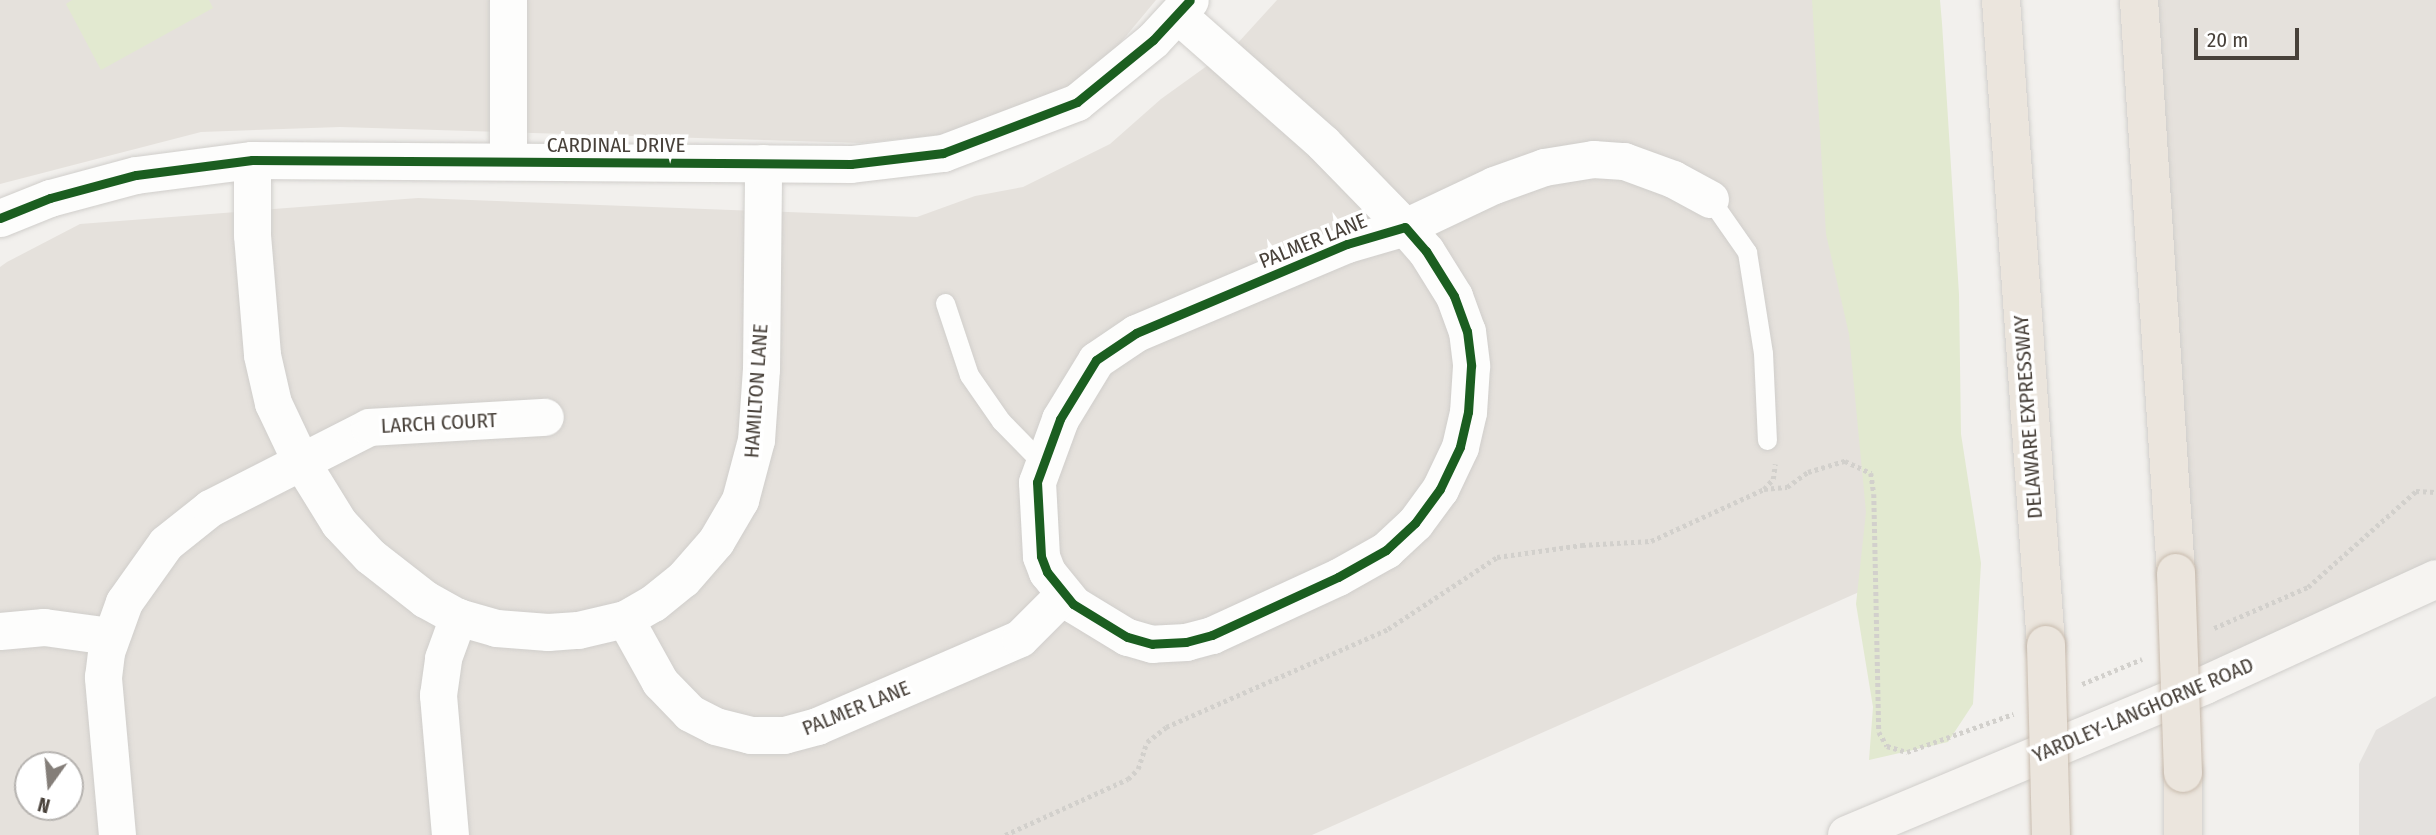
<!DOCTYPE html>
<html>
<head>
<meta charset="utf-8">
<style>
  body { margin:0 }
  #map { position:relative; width:2436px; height:835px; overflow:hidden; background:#f2f0ed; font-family:"Fira Sans Condensed",sans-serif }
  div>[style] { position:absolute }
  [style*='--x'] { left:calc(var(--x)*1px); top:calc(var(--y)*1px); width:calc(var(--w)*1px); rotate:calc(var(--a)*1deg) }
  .residential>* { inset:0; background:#e5e1dc }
  .green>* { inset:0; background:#e2e9d0 }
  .parking>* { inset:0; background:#e4e1de }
  .path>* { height:4.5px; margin-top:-2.25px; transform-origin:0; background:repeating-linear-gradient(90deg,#d2d0cc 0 3.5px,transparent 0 7px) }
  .roads { filter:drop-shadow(0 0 2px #d0cecb) drop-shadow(0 0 2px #d0cecb) }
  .service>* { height:19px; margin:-9.5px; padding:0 9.5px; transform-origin:9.5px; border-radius:9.5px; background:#fdfdfc }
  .minor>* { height:37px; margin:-18.5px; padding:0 18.5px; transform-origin:18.5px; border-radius:18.5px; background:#fdfdfc }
  .secondary>* { height:38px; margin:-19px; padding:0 19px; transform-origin:19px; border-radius:19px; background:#f6f4f1 }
  .motorway>* { height:38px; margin:-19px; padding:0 19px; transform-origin:19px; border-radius:19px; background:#ebe5dd }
  .bridges { filter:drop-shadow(0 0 2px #c7baac) drop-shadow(0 0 2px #c7baac) }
  .motorway-bridge>* { height:38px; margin:-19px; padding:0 19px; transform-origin:19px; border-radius:19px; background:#ebe5dd }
  .cycleway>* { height:9px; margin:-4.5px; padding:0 4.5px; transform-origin:4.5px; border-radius:4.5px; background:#1b5e20 }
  span { translate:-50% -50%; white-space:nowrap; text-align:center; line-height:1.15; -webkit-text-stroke:7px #fff; paint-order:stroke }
  .street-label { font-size:21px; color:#48413a }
  .north { position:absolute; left:14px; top:751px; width:70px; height:70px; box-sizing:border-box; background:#fff; border:2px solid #b6b3b0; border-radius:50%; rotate:195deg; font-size:19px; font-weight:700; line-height:28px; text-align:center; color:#48413a }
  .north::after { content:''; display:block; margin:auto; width:24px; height:32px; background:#847e79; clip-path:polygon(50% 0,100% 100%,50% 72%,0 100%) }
  .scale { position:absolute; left:2194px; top:28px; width:105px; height:32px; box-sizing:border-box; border:4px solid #48413a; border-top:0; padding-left:9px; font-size:21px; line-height:24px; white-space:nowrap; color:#48413a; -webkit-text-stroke:5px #fff; paint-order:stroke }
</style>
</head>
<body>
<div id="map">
  <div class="residential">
    <div style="clip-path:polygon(0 0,1156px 0,1102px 65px,1057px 98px,939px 135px,862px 143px,340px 127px,201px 132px,0 184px)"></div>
    <div style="clip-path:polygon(evenodd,1277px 0,1894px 0,1929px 561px,1312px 835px,0 835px,0 267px,7px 262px,80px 224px,418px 198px,917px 217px,975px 196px,1023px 187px,1110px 144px,1161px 99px,1236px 45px,1277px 0,28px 765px,70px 765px,70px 807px,28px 807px,28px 765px)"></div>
    <div style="clip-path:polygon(2139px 0,2436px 0,2436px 579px,2181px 695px)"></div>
  </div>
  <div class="green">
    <div style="clip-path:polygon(72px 0,209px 0,213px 8px,101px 70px,66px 4px)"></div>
    <div style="clip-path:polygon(1812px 0,1940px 0,1942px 23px,1959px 294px,1961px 434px,1981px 563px,1973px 704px,1948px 742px,1869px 760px,1873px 707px,1856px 604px,1866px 512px,1849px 334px,1826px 234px)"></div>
  </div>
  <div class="parking">
    <div style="clip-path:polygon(2436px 696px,2436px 835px,2359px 835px,2359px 764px,2376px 730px)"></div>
  </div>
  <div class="path">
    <div style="--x:1764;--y:489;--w:13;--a:-48"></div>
    <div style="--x:1773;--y:479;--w:15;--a:-82"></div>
    <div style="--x:2214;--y:628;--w:103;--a:-23.6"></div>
    <div style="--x:2308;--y:587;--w:144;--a:-41.6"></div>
    <div style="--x:2416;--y:491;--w:20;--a:3"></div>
    <div style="--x:2082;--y:684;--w:65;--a:-22.6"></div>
    <div style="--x:1005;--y:835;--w:135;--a:-24.5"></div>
    <div style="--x:1128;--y:779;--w:14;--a:-45"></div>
    <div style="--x:1138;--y:769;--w:28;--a:-72"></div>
    <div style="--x:1147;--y:742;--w:24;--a:-38"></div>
    <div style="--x:1166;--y:727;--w:243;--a:-23.8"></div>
    <div style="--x:1388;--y:629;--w:131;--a:-33.4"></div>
    <div style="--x:1497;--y:557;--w:86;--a:-8"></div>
    <div style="--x:1582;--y:545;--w:69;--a:-3.3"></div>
    <div style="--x:1651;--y:541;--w:124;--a:-24.7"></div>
    <div style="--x:1764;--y:489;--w:23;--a:-5"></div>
    <div style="--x:1787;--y:487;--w:26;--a:-36"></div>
    <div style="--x:1808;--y:472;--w:39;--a:-17"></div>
    <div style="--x:1845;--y:461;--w:29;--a:25"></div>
    <div style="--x:1871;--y:473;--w:21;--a:82"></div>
    <div style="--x:1874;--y:494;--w:238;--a:88.8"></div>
    <div style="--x:1879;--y:732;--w:16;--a:60"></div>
    <div style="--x:1887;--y:746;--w:21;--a:17"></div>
    <div style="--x:1907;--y:752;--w:113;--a:-19.7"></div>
  </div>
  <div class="roads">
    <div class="service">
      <div style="--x:1710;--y:199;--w:65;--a:55.1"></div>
      <div style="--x:1747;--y:252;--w:102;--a:81"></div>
      <div style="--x:1763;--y:353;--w:87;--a:87.4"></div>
      <div style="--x:945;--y:303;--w:76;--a:71.6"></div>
      <div style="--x:969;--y:375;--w:56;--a:55.2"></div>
      <div style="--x:1001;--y:421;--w:59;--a:45.7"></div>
    </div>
    <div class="minor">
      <div style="--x:1178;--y:15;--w:193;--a:41.4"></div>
      <div style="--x:1323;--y:143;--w:117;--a:45.7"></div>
      <div style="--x:1405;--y:227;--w:98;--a:-25.3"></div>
      <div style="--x:1494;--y:185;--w:53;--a:-19.8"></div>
      <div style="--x:1544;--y:167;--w:50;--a:-9.3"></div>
      <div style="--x:1593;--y:159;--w:31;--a:4"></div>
      <div style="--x:1624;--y:161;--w:52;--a:20.2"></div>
      <div style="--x:1673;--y:179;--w:42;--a:28.4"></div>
      <div style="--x:252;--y:160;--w:75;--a:90"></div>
      <div style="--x:252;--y:235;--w:120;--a:85.2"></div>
      <div style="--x:262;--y:355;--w:49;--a:77.1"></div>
      <div style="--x:273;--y:403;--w:63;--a:64.7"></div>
      <div style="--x:300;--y:460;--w:74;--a:58.2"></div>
      <div style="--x:339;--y:523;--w:45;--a:46.8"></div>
      <div style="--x:370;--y:556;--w:70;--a:38"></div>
      <div style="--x:425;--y:599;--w:38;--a:29"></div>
      <div style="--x:458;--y:617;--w:40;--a:16"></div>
      <div style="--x:496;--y:628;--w:52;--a:4.4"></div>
      <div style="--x:548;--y:632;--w:30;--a:-4"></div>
      <div style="--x:578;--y:630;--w:48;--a:-13.2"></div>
      <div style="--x:625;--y:619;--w:32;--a:-30"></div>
      <div style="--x:653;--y:603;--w:38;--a:-39"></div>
      <div style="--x:683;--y:579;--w:50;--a:-49"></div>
      <div style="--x:716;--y:541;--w:48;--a:-59.7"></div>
      <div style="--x:740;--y:500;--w:62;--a:-75.1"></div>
      <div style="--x:756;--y:440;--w:71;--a:-86"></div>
      <div style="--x:761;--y:369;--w:206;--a:-89.4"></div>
      <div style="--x:508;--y:161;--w:161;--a:-90"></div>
      <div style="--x:0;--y:218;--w:54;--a:-21.8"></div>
      <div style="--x:50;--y:198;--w:89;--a:-15"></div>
      <div style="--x:136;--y:175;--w:117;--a:-7.4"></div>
      <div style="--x:252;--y:160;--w:599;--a:0.38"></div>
      <div style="--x:851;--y:164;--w:93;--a:-6.8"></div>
      <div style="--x:943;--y:153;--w:143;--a:-20.8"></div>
      <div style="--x:1077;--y:102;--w:98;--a:-39.2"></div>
      <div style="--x:1153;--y:40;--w:54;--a:-47.2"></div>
      <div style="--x:1405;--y:227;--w:32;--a:49"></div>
      <div style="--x:1426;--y:251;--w:53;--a:58.1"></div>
      <div style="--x:1454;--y:296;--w:37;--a:70"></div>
      <div style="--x:1467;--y:331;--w:35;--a:83"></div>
      <div style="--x:1471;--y:366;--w:46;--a:93.7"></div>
      <div style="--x:1468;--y:412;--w:36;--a:103"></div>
      <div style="--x:1460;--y:447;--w:47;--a:115.5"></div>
      <div style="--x:1440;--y:489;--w:42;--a:126.3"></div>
      <div style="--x:1415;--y:523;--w:40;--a:137"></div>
      <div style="--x:1386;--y:550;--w:55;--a:150.6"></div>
      <div style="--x:1338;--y:577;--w:139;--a:155.3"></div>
      <div style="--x:1212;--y:635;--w:27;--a:165"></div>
      <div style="--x:1186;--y:642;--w:34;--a:177"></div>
      <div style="--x:1152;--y:644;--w:26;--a:-164"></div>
      <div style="--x:1127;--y:637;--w:63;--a:-148.6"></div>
      <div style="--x:1073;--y:604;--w:41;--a:-129.1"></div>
      <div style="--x:1047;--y:572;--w:17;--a:-111"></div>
      <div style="--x:1041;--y:556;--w:74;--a:-93.1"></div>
      <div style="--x:1037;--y:482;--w:67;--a:-69.9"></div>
      <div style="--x:1060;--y:419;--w:69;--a:-58.6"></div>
      <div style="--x:1096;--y:360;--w:48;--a:-34"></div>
      <div style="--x:1136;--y:333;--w:229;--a:-22.9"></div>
      <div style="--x:1347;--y:244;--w:60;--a:-16.3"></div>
      <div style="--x:625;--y:619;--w:72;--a:60.9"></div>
      <div style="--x:660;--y:682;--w:43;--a:45.9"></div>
      <div style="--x:690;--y:713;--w:28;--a:27"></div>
      <div style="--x:715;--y:726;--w:36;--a:14"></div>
      <div style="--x:750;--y:735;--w:34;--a:0"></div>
      <div style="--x:784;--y:735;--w:34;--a:-15"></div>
      <div style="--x:817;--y:726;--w:221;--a:-23.4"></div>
      <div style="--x:1020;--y:638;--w:62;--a:-45"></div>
      <div style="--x:0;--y:631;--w:44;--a:-5.2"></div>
      <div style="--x:44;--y:627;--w:67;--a:7.8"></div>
      <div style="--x:117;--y:835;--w:159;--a:-95.1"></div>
      <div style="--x:103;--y:677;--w:25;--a:-83"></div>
      <div style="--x:106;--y:652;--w:53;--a:-70.2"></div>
      <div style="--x:124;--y:602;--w:72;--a:-54.6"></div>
      <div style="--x:166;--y:543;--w:56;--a:-38.5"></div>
      <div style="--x:210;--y:508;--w:178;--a:-27"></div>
      <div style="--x:369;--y:427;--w:176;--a:-3.3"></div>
      <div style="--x:450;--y:835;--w:141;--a:-94.9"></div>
      <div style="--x:438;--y:695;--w:37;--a:-82"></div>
      <div style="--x:443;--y:658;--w:44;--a:-69.9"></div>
    </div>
    <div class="secondary">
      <div style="--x:1847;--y:835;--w:388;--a:-22.7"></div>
      <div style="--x:2205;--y:685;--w:254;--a:-24.6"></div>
    </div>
    <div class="motorway">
      <div style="--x:2001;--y:0;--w:647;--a:86.01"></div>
      <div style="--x:2139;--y:0;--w:574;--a:86.31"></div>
      <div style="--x:2183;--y:835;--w:62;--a:-90"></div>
    </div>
  </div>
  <div class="bridges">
    <div class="motorway-bridge">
      <div style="--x:2176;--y:573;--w:200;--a:88"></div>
      <div style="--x:2046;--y:645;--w:190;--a:88.5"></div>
    </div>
  </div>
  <div class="cycleway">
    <div style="--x:0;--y:218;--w:54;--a:-21.8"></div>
    <div style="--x:50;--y:198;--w:89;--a:-15"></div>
    <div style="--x:136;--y:175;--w:117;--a:-7.4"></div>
    <div style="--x:252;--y:160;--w:599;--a:0.38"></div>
    <div style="--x:851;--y:164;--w:93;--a:-6.8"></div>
    <div style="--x:943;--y:153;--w:143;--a:-20.8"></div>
    <div style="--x:1077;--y:102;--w:98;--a:-39.2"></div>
    <div style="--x:1153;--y:40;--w:54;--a:-47.2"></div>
    <div style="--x:1405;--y:227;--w:32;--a:49"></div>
    <div style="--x:1426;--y:251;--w:53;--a:58.1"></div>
    <div style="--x:1454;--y:296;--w:37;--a:70"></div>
    <div style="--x:1467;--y:331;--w:35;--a:83"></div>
    <div style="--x:1471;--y:366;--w:46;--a:93.7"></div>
    <div style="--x:1468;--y:412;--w:36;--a:103"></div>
    <div style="--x:1460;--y:447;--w:47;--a:115.5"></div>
    <div style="--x:1440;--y:489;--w:42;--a:126.3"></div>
    <div style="--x:1415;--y:523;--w:40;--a:137"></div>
    <div style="--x:1386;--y:550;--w:55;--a:150.6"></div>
    <div style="--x:1338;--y:577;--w:139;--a:155.3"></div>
    <div style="--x:1212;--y:635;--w:27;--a:165"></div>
    <div style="--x:1186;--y:642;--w:34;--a:177"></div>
    <div style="--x:1152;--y:644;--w:26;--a:-164"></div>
    <div style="--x:1127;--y:637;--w:63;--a:-148.6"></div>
    <div style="--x:1073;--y:604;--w:41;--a:-129.1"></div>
    <div style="--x:1047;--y:572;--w:17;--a:-111"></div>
    <div style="--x:1041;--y:556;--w:74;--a:-93.1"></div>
    <div style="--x:1037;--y:482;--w:67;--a:-69.9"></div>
    <div style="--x:1060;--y:419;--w:69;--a:-58.6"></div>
    <div style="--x:1096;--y:360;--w:48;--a:-34"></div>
    <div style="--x:1136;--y:333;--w:229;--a:-22.9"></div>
    <div style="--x:1347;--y:244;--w:60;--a:-16.3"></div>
  </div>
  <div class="street-label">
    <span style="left:616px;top:145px">CARDINAL DRIVE</span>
    <span style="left:1313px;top:241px;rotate:-22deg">PALMER LANE</span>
    <span style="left:756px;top:391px;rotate:-86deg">HAMILTON LANE</span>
    <span style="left:2028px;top:417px;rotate:-94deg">DELAWARE EXPRESSWAY</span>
    <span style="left:439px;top:423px;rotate:-3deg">LARCH COURT</span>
    <span style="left:856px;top:708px;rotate:-22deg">PALMER LANE</span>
    <span style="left:2143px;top:710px;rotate:-23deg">YARDLEY-LANGHORNE ROAD</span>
  </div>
  <div class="north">N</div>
  <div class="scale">20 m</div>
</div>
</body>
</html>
